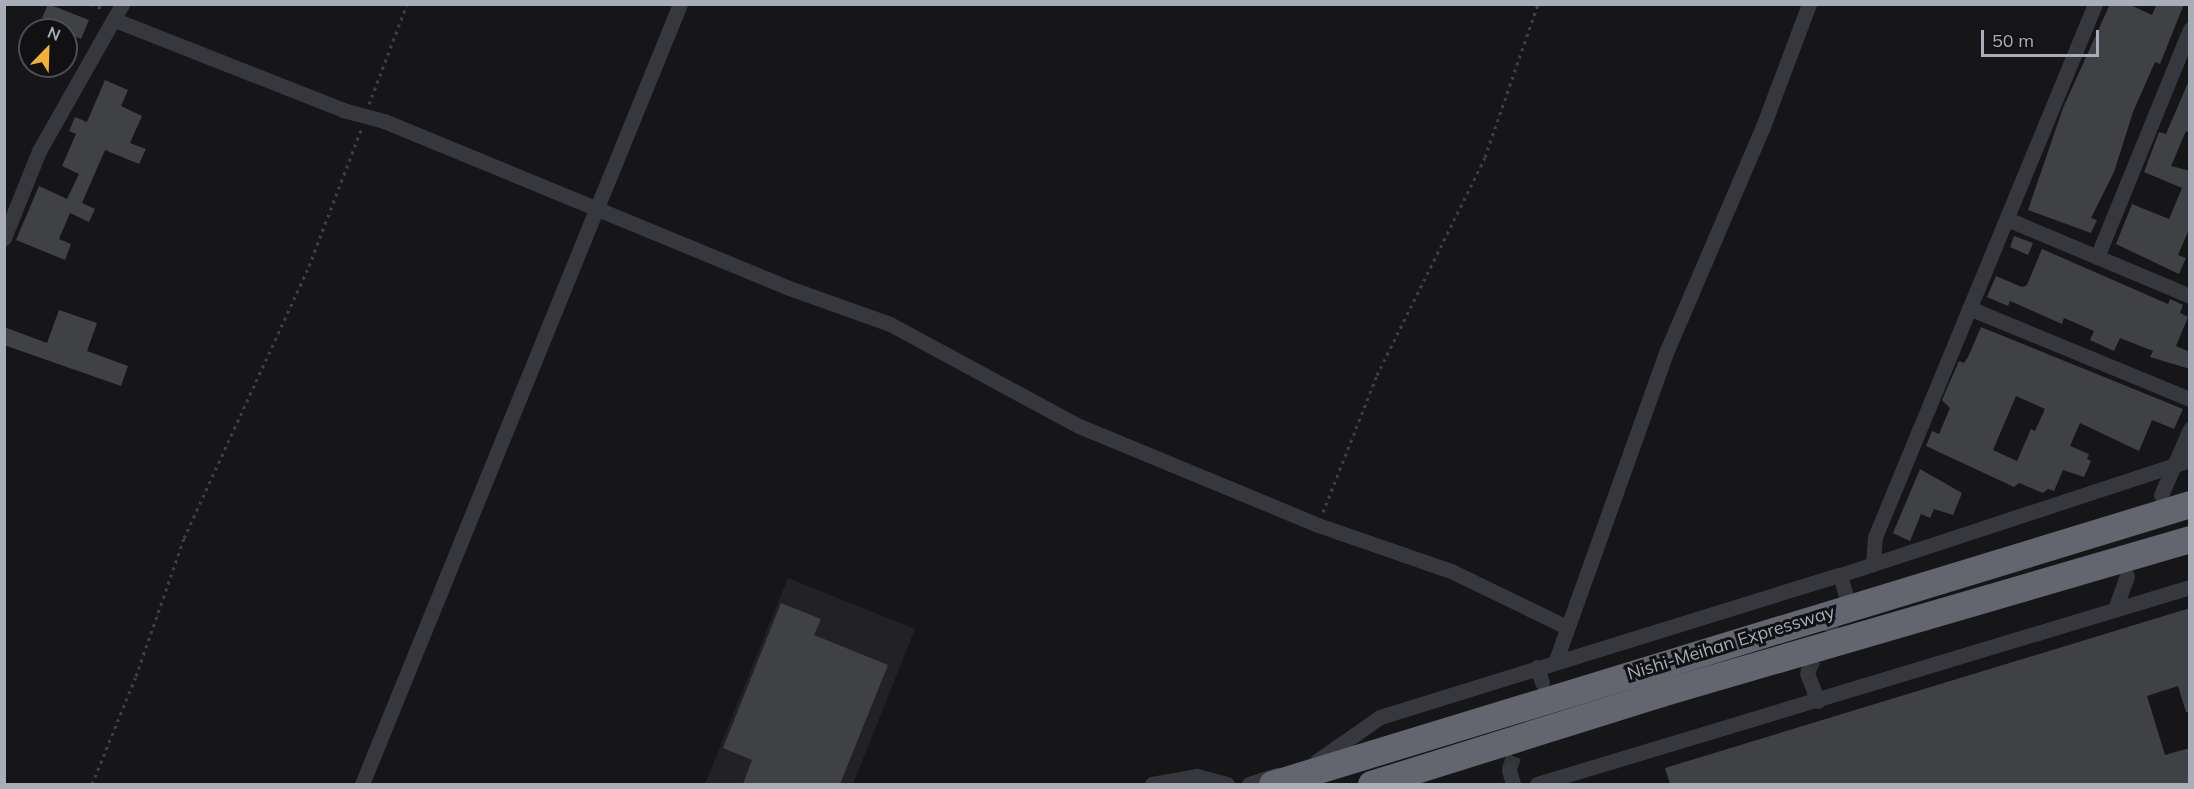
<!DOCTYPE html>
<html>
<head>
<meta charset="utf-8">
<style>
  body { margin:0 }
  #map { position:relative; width:2194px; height:789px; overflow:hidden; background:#161618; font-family:Mulish,sans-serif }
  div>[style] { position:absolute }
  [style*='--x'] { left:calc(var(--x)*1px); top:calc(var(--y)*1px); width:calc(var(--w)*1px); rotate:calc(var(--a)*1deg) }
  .built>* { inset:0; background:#222225 }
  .building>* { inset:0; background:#404145 }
  .street-tunnel>* { height:15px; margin-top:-7.5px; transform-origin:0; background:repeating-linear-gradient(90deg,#333438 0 15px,transparent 0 23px) }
  .path>* { height:3px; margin-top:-1.5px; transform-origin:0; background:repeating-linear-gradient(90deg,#3d3f44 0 3px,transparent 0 7.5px) }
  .street>* { height:15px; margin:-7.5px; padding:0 7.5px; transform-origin:7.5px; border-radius:7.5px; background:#37383d }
  .highway>* { height:27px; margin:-13.5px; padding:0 13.5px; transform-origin:13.5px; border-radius:13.5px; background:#63666e }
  span { translate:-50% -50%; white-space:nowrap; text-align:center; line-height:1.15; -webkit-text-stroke:6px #111113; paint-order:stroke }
  .street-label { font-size:18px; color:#a8adb8 }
  .frame { position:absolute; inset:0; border:6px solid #a8adb8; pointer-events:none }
  .north { position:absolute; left:18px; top:18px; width:60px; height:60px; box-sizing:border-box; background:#111113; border:2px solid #4d4f55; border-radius:50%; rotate:23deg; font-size:16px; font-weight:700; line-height:24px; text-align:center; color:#a8adb8 }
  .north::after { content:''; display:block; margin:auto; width:21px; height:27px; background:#f2b134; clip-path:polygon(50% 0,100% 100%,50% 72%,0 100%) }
  .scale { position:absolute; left:1981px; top:30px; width:118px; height:27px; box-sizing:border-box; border:3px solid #a8adb8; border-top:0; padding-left:8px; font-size:18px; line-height:21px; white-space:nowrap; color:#a8adb8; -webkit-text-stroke:4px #111113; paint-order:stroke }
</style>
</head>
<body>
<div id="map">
  <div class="built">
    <div style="clip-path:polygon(788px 578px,915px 629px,853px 784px,705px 784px)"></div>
  </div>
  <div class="building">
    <div style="clip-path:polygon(48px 4px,89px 20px,81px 39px,46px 24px,48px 20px,42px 18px)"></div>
    <div style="clip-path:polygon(2110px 4px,2128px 4px,2152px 15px,2157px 4px,2184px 4px,2160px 64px,2155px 62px,2133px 112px,2114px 172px,2091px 218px,2097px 220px,2091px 233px,2028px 210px,2063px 108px)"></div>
    <div style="clip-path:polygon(2190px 78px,2190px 133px,2186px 131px,2171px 166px,2190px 171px,2190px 227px,2178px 255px,2186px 258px,2179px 274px,2116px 244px,2132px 204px,2169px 219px,2182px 188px,2144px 172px,2159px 132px,2166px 134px)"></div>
    <div style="clip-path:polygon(105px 80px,128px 90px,121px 106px,142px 116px,130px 143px,146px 149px,139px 164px,105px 150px,82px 203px,95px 209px,89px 222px,70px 213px,59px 239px,71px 244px,65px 260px,16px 240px,39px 186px,67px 199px,79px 174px,62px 166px,76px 134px,69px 131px,75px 117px,87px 122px)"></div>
    <div style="clip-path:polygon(2014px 236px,2033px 243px,2028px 255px,2010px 247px)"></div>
    <div style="clip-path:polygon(2042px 249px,2168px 304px,2170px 299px,2183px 305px,2180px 313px,2188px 317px,2176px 346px,2190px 352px,2190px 369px,2150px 357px,2153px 351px,2120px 338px,2114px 351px,2090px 340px,2094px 331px,2064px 318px,2062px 324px,2010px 301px,2008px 306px,1987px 297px,1996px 276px,2022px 287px,2027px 285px)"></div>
    <div style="clip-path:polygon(59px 310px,97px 323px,87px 351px,128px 366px,121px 386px,4px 345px,4px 327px,47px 343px)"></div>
    <div style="clip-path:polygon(evenodd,1981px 327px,2183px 409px,2174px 429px,2152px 420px,2139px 451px,2080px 423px,2070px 446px,2089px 454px,2087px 459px,2091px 461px,2084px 477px,2063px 470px,2054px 491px,2048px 489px,2043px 493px,2019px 483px,2014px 487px,1926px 446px,1932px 431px,1939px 434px,1950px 408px,1942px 400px,1959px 361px,1964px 363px,1968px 357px,1981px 327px,2016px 396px,2045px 409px,2035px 431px,2031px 429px,2017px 461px,1993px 450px,2016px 396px)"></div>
    <div style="clip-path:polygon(1920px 469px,1962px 493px,1953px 515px,1934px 509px,1930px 518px,1921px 514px,1910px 541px,1893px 533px)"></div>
    <div style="clip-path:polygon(781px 603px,821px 619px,814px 635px,888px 665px,840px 784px,743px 784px,752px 760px,723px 748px)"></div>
    <div style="clip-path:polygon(2190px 608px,2190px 712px,2186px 712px,2178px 686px,2147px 696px,2165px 755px,2190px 748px,2190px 784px,1670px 784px,1665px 768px)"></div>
  </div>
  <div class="street-tunnel">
    <div style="--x:1807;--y:673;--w:70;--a:-63.8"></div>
    <div style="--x:1509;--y:770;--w:36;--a:-71"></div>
  </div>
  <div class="path">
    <div style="--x:91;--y:4;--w:14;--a:21"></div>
    <div style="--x:369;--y:104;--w:107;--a:-69.2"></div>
    <div style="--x:1323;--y:512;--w:147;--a:-68.5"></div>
    <div style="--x:1377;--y:375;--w:243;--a:-63.6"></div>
    <div style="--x:1485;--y:157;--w:162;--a:-70.9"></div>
    <div style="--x:92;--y:784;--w:117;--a:-67.8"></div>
    <div style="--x:136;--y:676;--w:146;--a:-70.8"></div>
    <div style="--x:184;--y:538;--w:299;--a:-65.3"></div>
    <div style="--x:309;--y:266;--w:146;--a:-69.1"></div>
  </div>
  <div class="street">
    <div style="--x:115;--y:20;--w:245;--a:21.5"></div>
    <div style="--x:343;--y:110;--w:42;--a:15"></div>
    <div style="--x:384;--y:121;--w:438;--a:22.4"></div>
    <div style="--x:789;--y:288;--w:107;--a:19.6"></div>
    <div style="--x:890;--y:324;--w:215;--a:28.4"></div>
    <div style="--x:1079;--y:426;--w:259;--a:22.5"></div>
    <div style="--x:1318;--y:525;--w:141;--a:19.1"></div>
    <div style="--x:1451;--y:571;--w:129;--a:25.8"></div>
    <div style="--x:2007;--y:219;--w:199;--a:22.8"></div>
    <div style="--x:4;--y:238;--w:94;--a:-68.1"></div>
    <div style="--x:39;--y:151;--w:169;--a:-60.5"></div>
    <div style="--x:2097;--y:257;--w:246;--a:-67.8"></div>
    <div style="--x:1969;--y:308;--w:239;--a:22.4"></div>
    <div style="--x:2161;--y:495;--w:72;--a:-66.3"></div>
    <div style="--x:1873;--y:564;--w:27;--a:-86"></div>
    <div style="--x:1875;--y:537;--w:577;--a:-67.57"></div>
    <div style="--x:1840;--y:575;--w:19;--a:74"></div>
    <div style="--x:2115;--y:609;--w:35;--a:-70"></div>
    <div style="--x:1556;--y:660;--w:331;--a:-70.3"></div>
    <div style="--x:1668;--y:348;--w:238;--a:-66.8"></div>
    <div style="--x:1762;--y:129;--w:134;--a:-69.4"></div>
    <div style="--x:1537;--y:667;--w:16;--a:72"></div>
    <div style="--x:1807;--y:673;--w:30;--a:69"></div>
    <div style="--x:1317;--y:761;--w:77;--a:-34.9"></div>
    <div style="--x:1380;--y:717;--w:481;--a:-17.2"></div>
    <div style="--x:1840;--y:575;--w:368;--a:-18.2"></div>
    <div style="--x:1509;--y:770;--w:15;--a:74"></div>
    <div style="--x:362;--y:784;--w:842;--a:-67.82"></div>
    <div style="--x:1152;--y:784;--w:46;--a:-10.1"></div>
    <div style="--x:1197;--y:776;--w:31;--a:15"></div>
    <div style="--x:1249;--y:784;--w:29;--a:-18"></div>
    <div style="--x:1537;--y:784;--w:682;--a:-16.79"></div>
  </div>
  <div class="highway">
    <div style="--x:1272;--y:784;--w:960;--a:-16.96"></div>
    <div style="--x:1371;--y:784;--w:304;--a:-17.4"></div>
    <div style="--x:1661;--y:693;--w:551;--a:-16.23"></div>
  </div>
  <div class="street-label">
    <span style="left:1731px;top:643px;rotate:-17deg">Nishi-Meihan Expressway</span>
  </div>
  <div class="frame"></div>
  <div class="north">N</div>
  <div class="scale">50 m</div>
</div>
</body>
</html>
